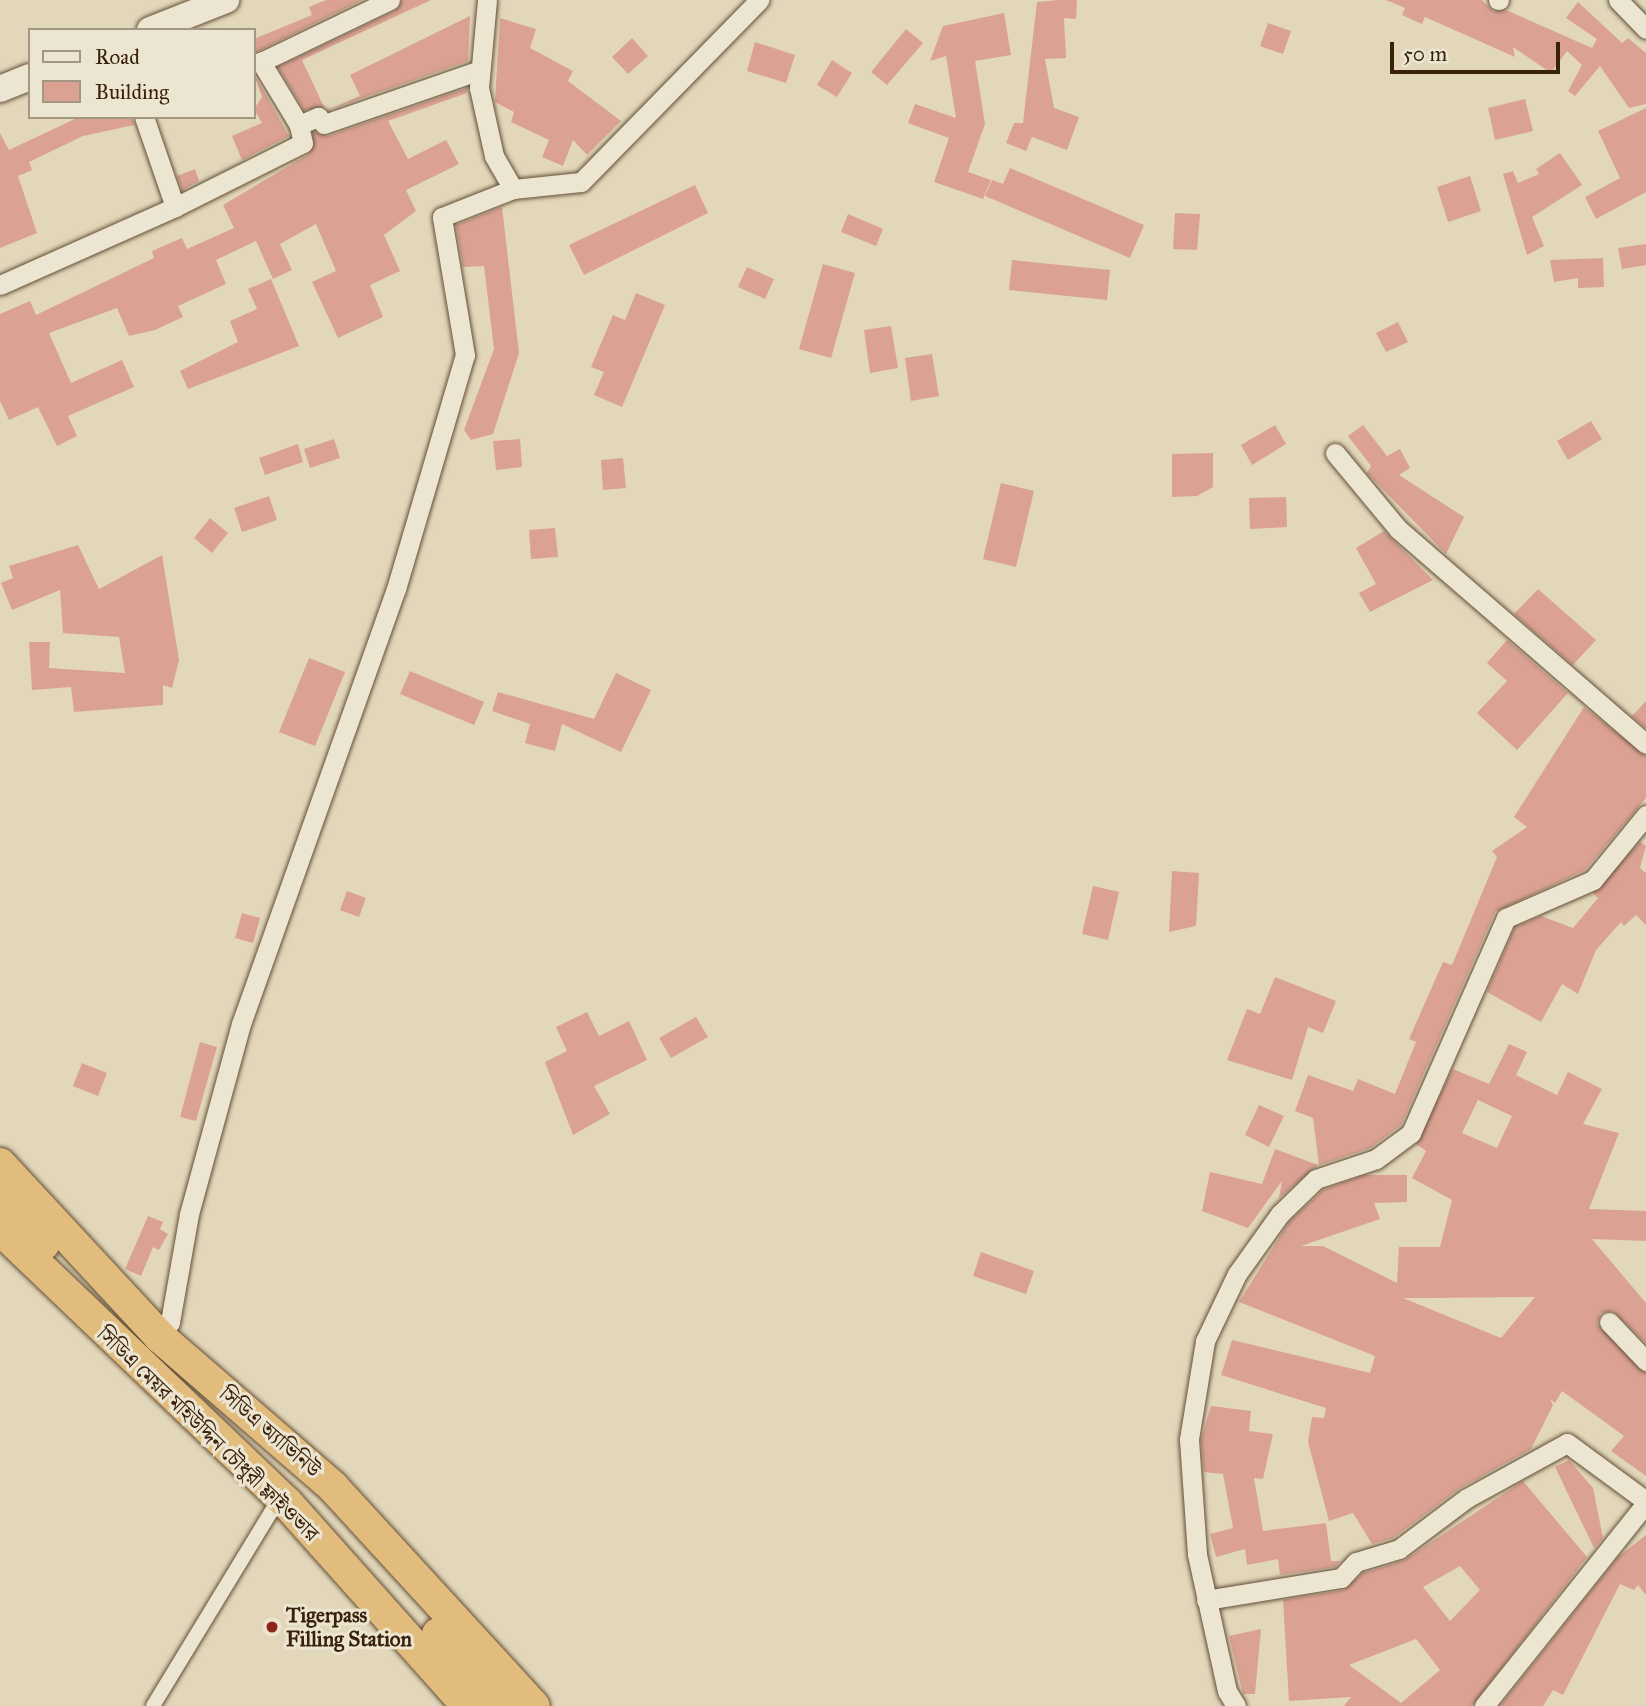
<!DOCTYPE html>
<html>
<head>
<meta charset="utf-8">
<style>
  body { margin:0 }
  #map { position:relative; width:1646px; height:1706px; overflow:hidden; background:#e2d7ba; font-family:"IM FELL Great Primer","Noto Serif Bengali",serif }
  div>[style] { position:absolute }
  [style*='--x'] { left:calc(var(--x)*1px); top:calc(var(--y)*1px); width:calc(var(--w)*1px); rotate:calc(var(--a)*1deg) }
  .building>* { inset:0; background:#dba294 }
  .roads { filter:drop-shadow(0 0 2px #634e36) drop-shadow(0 0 2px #634e36) }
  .pedestrian>* { height:14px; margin:-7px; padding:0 7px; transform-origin:7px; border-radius:7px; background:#ece5d2 }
  .minor>* { height:19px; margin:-9.5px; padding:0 9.5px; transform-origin:9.5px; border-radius:9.5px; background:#ece5d2 }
  .secondary>* { height:26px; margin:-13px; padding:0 13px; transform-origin:13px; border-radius:13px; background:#ece5d2 }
  .trunk>* { height:32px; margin:-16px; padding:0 16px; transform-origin:16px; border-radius:16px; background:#e1bc7d }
  .dots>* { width:19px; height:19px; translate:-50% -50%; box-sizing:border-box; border:4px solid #ece5d2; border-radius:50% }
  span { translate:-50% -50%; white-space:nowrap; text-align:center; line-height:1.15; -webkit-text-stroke:6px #ece5d2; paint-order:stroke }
  .street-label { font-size:21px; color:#39210a }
  .poi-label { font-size:21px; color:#39210a; font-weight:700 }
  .left { translate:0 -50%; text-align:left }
  .legend { position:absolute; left:28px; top:28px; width:228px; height:91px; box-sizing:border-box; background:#ece5d2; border:2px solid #a49782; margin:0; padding:9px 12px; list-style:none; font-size:21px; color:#39210a }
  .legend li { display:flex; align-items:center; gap:14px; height:35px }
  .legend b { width:35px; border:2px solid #a49782 }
  .scale { position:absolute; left:1390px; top:42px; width:170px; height:32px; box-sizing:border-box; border:4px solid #39210a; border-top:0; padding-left:9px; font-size:21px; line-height:24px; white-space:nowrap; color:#39210a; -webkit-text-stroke:5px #ece5d2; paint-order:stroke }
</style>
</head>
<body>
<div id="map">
  <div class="building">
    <div style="clip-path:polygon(326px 0,362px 0,254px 53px,254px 39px,312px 15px,309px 7px)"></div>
    <div style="clip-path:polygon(402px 0,431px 0,302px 60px,324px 107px,304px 110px,278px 67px,395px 11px)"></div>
    <div style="clip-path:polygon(1058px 0,1077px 0,1076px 19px,1064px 18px,1066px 58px,1045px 59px,1054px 108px,1079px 117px,1067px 150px,1032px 137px,1026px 151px,1006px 143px,1014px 123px,1023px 123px,1037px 2px)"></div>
    <div style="clip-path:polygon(1386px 0,1482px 0,1493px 11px,1506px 10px,1592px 48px,1597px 39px,1566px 18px,1578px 2px,1622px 43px,1628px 38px,1646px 53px,1646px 104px,1629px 108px,1600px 66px,1575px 96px,1568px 91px,1582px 65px,1567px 51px,1551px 73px,1513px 47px,1515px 57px,1425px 17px,1422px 24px,1402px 15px,1405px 8px)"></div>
    <div style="clip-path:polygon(1004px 13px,1011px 55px,975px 61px,985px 124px,968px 172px,991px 180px,983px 199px,934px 182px,949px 138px,908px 123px,915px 104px,956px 118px,946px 56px,930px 61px,943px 26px)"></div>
    <div style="clip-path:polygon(470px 16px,468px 61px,328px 110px,360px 96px,350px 75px)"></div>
    <div style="clip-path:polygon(500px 18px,536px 29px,530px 48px,573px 71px,568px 81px,621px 121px,587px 155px,573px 140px,563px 166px,542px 157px,549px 140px,511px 122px,514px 112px,495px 102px)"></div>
    <div style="clip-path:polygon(1268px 23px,1291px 31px,1283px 54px,1260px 46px)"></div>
    <div style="clip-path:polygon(906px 29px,923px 43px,887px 85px,871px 72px)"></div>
    <div style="clip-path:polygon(632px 38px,648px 56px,628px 74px,612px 57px)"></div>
    <div style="clip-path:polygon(755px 42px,795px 55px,786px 83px,747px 71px)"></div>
    <div style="clip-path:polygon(832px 60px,852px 73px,837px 97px,817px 85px)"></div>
    <div style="clip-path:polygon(254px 74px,289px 136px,242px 160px,232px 136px,262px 123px,254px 109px,262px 97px)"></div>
    <div style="clip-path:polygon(467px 88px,467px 93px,388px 121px,408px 159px,446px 140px,459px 164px,406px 190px,416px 211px,384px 235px,400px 271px,370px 285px,383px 317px,338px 338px,312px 282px,336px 271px,316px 224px,280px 244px,292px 270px,273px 279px,256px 241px,216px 260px,226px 284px,178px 306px,183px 317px,155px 330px,129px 336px,117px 308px,49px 333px,71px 383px,122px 360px,134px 387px,68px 416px,77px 436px,57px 446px,38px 407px,9px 420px,0 401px,0 314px,30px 301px,36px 315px,154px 258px,152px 251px,182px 238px,187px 249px,234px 228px,223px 205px,309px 154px,313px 132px,328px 136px)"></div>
    <div style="clip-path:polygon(1525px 99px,1533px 131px,1495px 140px,1488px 108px)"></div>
    <div style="clip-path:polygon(1646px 108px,1646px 192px,1596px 219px,1585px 197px,1620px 178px,1598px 131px)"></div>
    <div style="clip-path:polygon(79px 117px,132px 117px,134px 125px,83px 136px,29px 162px,32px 170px,18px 176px,37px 233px,0 248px,0 133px,9px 150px)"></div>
    <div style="clip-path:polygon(1560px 153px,1582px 185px,1532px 217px,1544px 246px,1527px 255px,1503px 174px,1513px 171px,1518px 183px,1539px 174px,1536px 169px)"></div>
    <div style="clip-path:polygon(1010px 168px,1144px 225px,1130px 258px,985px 196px,992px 180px,1003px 184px)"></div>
    <div style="clip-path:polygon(195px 169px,199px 181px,182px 190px,177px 176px)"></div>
    <div style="clip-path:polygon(1470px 176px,1481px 211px,1448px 222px,1437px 187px)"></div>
    <div style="clip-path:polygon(695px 185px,708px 213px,584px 275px,569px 245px)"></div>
    <div style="clip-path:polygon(502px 207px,519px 353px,493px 434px,471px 440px,464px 430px,494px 349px,484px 266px,463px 267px,456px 225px)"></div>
    <div style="clip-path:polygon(1175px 213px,1200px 214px,1197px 250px,1173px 249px)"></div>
    <div style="clip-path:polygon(848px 214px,883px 229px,876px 246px,841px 232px)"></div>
    <div style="clip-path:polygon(1646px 244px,1646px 265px,1622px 269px,1618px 248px)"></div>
    <div style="clip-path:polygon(1603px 258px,1604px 287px,1578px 288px,1578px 278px,1554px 282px,1550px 260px)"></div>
    <div style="clip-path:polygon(1012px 260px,1110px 270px,1107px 300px,1009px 290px)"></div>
    <div style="clip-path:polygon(823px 264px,855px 273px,831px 358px,799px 349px)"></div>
    <div style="clip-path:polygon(747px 267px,774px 279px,765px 299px,738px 287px)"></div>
    <div style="clip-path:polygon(271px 279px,299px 346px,188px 389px,180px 371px,238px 342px,230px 321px,257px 309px,248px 289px)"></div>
    <div style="clip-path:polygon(636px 293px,665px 305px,622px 407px,594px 395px,604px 372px,591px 367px,613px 315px,625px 320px)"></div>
    <div style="clip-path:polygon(1398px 322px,1408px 342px,1386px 352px,1376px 333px)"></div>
    <div style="clip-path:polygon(891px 326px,898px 368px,870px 373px,864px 330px)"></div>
    <div style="clip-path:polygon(932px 354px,939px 396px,911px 401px,905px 358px)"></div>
    <div style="clip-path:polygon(1591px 421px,1602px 439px,1568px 460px,1557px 441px)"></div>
    <div style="clip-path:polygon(1275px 425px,1286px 444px,1252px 465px,1241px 445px)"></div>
    <div style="clip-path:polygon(1363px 425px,1387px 456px,1400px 449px,1410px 468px,1399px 475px,1464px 517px,1446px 554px,1367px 473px,1371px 466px,1348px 436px)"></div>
    <div style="clip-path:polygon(334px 439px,340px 458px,310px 468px,304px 449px)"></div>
    <div style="clip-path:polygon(520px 439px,522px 467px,496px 470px,493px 441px)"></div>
    <div style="clip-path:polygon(298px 444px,303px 462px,265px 475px,259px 458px)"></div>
    <div style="clip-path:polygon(1213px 453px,1213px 487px,1197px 496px,1172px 497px,1172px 454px)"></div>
    <div style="clip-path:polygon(623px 458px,626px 488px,603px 490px,601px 460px)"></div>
    <div style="clip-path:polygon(1001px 483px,1034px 491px,1016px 567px,983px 559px)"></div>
    <div style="clip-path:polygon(269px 496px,277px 520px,242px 532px,234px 508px)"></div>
    <div style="clip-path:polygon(1286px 497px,1287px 527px,1250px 529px,1249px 498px)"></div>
    <div style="clip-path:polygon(210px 518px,228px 533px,212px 553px,194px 538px)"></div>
    <div style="clip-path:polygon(555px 528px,558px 557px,531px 559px,529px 530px)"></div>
    <div style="clip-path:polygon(1384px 531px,1433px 580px,1370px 612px,1359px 593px,1376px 584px,1356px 548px)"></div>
    <div style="clip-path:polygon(78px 545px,99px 589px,162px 555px,179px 660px,172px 688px,163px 685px,163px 705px,74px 712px,71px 687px,32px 690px,29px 642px,50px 642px,49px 668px,125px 673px,119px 637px,63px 633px,60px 590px,12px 610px,1px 583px,13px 578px,9px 566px)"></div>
    <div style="clip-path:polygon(1538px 589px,1596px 640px,1573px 665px,1514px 614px)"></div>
    <div style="clip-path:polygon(1507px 640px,1568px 693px,1517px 750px,1477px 713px,1507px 681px,1487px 663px)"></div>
    <div style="clip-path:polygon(309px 658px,345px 672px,315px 746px,279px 732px)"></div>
    <div style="clip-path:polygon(410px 671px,484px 702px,474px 725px,400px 694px)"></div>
    <div style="clip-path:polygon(616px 673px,651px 690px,621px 752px,562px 724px,555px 751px,525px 743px,530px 724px,492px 711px,498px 692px,594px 719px)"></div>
    <div style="clip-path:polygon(1646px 701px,1646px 728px,1632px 716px)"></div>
    <div style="clip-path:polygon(1584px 707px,1646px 756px,1646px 798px,1585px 870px,1495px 912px,1401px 1125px,1370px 1148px,1319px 1165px,1313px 1118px,1295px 1111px,1308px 1075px,1353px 1091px,1358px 1079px,1395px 1094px,1416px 1042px,1409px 1039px,1443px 962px,1452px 965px,1497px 857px,1492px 851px,1527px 827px,1514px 817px)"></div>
    <div style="clip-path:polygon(1640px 842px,1646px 846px,1640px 868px,1646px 873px,1646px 925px,1636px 915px,1624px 926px,1621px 922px,1596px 950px,1578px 994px,1562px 984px,1541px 1022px,1487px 992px,1515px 927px,1541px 916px,1573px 928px,1598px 898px,1593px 893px)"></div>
    <div style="clip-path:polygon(1172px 871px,1199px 873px,1196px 926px,1169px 932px)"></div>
    <div style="clip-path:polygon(1093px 886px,1119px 892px,1108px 940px,1082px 934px)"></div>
    <div style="clip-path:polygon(347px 891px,366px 898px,359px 917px,340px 910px)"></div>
    <div style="clip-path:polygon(242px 913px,260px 918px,253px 943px,235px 938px)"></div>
    <div style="clip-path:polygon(1275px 977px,1336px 1001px,1323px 1033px,1308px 1027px,1292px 1080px,1227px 1060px,1247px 1009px,1260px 1014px)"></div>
    <div style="clip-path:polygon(587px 1012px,599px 1036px,629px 1021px,647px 1060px,594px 1086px,610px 1114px,573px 1135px,545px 1062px,567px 1051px,556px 1027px)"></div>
    <div style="clip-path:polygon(696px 1017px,708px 1037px,671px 1058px,659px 1038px)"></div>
    <div style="clip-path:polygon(200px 1042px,217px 1047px,196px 1121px,180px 1117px)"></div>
    <div style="clip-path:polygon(evenodd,1509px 1044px,1527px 1052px,1516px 1075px,1557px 1095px,1568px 1072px,1602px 1089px,1583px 1124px,1619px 1133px,1589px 1209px,1646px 1211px,1646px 1241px,1592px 1239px,1646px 1303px,1646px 1343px,1613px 1311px,1601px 1313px,1597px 1324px,1646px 1373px,1646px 1476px,1611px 1451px,1624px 1436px,1562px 1391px,1555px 1403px,1550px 1399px,1553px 1405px,1531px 1449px,1460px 1488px,1393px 1538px,1372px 1544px,1353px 1513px,1329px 1521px,1308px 1442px,1312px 1417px,1324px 1418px,1326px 1408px,1221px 1375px,1232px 1340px,1370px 1373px,1375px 1356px,1239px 1302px,1289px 1222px,1323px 1190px,1365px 1175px,1407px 1175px,1407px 1202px,1374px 1203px,1380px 1219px,1301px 1246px,1323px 1246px,1397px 1283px,1399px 1247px,1440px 1247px,1452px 1200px,1412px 1178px,1426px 1151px,1416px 1144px,1453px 1069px,1489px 1084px,1509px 1044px,1478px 1100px,1512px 1116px,1497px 1148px,1462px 1133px,1478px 1100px,1509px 1044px,1535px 1297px,1501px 1338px,1403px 1298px,1428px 1298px,1535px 1297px)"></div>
    <div style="clip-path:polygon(82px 1063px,107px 1073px,98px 1096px,73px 1086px)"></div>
    <div style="clip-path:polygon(1259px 1105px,1284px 1116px,1269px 1147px,1245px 1135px)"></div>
    <div style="clip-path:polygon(1275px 1149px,1318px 1165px,1279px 1198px,1282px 1181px,1248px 1228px,1202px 1211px,1210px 1172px,1262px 1184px)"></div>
    <div style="clip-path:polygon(148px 1216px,163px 1222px,160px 1229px,168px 1234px,159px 1250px,153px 1247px,141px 1276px,125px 1269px)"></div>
    <div style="clip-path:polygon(981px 1252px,1034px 1271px,1026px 1294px,973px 1276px)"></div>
    <div style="clip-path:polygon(1211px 1406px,1251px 1411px,1249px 1431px,1273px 1434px,1263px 1479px,1254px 1478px,1263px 1531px,1326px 1523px,1331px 1561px,1340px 1561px,1335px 1567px,1280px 1575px,1278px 1559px,1247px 1565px,1245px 1549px,1216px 1557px,1210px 1534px,1233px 1528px,1223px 1474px,1204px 1472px,1201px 1440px)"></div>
    <div style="clip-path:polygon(1569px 1460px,1593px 1488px,1603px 1538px,1594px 1548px,1555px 1467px)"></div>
    <div style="clip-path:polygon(evenodd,1523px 1481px,1587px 1557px,1472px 1706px,1344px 1706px,1351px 1697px,1289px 1701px,1283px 1600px,1344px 1590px,1363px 1573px,1403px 1561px,1523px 1481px,1460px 1566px,1480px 1590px,1450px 1621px,1423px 1587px,1460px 1566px,1523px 1481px,1416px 1639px,1440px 1670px,1401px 1703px,1349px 1665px,1416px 1639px)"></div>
    <div style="clip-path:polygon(1646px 1535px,1646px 1595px,1638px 1585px,1634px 1590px,1620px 1584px,1563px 1695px,1553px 1690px,1543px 1706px,1500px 1706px,1618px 1557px)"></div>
    <div style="clip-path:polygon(1261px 1629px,1255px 1694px,1243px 1694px,1229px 1636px)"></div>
  </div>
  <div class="roads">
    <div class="pedestrian">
      <div style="--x:153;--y:1706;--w:237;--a:-58.7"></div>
    </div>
    <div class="minor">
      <div style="--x:1498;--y:0;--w:1;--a:0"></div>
      <div style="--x:1618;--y:0;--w:40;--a:46"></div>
      <div style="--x:299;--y:125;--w:74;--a:-121.1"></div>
      <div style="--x:261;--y:62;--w:143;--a:-25.7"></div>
      <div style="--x:513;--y:189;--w:68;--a:-5.9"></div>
      <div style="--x:581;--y:182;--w:255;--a:-45.6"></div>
      <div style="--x:175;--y:207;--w:143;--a:-26.6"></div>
      <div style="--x:303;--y:143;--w:18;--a:-103"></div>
      <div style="--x:299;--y:125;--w:21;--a:-23"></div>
      <div style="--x:318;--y:117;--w:9;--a:49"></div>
      <div style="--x:324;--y:124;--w:165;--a:-19.1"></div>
      <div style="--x:0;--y:285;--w:192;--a:-24"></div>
      <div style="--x:175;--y:207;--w:95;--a:-109"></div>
      <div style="--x:1335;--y:453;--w:99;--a:50.3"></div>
      <div style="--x:1398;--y:529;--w:328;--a:40.9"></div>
      <div style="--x:1609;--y:1322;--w:54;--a:46.5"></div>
      <div style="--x:160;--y:1337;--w:18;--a:-56"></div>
      <div style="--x:170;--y:1322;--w:110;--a:-80"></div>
      <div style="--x:189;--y:1214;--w:197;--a:-74.7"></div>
      <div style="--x:241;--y:1024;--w:462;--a:-70.4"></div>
      <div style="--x:396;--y:589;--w:244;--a:-73.6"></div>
      <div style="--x:465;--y:355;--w:140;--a:-99.5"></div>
      <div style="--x:442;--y:217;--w:76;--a:-21.5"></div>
      <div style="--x:513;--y:189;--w:38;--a:-120"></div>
      <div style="--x:494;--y:156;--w:70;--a:-102.4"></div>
      <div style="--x:479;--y:88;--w:88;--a:-84.8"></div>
      <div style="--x:1206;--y:1600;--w:137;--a:-9.3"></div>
      <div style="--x:1341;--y:1578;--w:22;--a:-47"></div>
      <div style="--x:1356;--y:1562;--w:45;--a:-16.8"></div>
      <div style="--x:1399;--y:1549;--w:85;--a:-36.9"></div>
      <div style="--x:1467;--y:1498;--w:114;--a:-28.8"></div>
      <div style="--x:1567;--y:1443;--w:98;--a:36.3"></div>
      <div style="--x:1236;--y:1706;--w:17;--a:-121"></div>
      <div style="--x:1227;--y:1691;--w:140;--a:-102.4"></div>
      <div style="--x:1197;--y:1554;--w:115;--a:-94"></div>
      <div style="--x:1189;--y:1439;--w:99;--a:-80.7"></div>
      <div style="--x:1205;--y:1341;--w:74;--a:-64.5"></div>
      <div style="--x:1237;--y:1274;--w:74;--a:-54.4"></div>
      <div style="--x:1280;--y:1214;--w:50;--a:-44.2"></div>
      <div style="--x:1316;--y:1179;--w:63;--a:-18.4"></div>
      <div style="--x:1376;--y:1159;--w:44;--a:-36.6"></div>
      <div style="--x:1411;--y:1133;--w:235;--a:-66.2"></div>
      <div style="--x:1506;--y:918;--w:95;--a:-23.6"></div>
      <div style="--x:1593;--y:880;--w:84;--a:-50.8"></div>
      <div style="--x:1484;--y:1706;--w:260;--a:-51.4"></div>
    </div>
    <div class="secondary">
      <div style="--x:150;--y:30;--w:82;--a:-21.5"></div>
      <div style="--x:0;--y:89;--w:32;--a:-22"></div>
    </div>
    <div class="trunk">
      <div style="--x:0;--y:1164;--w:236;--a:47.2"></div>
      <div style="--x:160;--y:1337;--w:229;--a:40.9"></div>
      <div style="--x:333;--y:1487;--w:297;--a:47.5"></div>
      <div style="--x:0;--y:1200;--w:62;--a:45.7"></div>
      <div style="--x:0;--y:1229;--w:395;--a:43.7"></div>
      <div style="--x:286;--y:1502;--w:273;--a:48.3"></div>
      <div style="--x:438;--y:1634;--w:96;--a:48.8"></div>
    </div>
  </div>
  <div class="dots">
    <div style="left:272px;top:1627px;background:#8f2418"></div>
  </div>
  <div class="street-label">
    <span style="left:270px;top:1432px;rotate:41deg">সিডিএ অ্যাভিনিউ</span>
    <span style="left:208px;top:1434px;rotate:44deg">সিডিএ মেয়র মহিউদ্দিন চৌধুরী ফ্লাইওভার</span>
  </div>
  <div class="poi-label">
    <span class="left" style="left:286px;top:1627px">Tigerpass<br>Filling Station</span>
  </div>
  <ul class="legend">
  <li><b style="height:9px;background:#ece5d2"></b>Road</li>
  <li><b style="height:19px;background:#dba294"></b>Building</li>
  </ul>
  <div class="scale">50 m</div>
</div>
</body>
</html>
